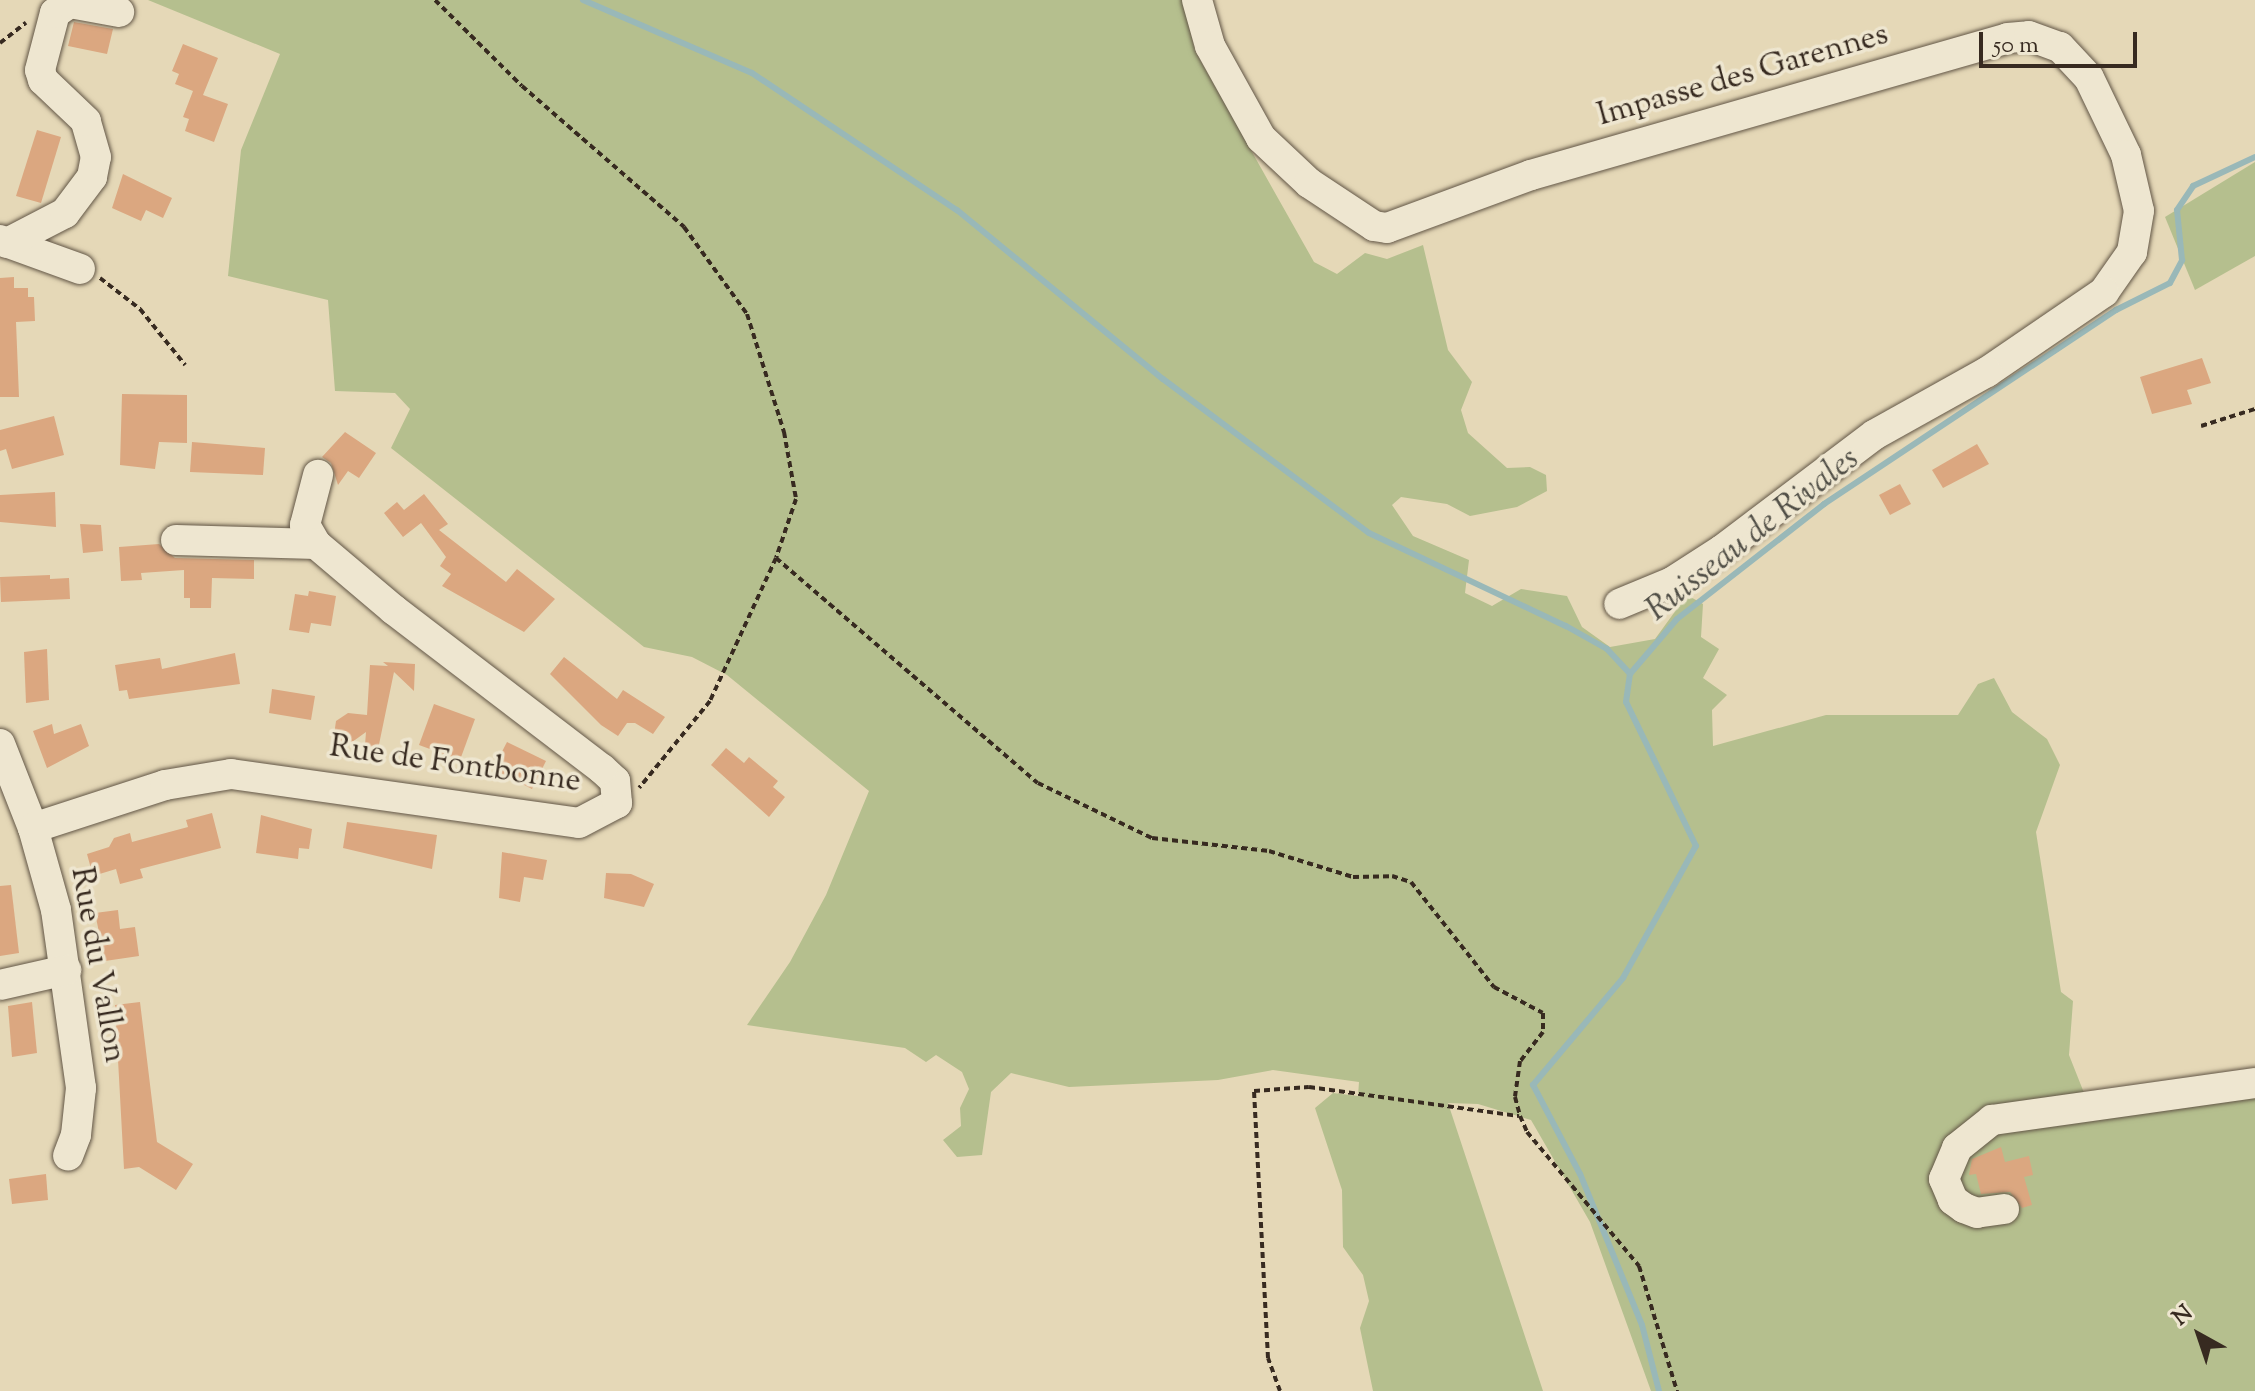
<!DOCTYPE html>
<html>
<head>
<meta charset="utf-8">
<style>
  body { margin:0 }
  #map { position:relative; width:2255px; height:1391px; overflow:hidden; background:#e5d8b7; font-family:"Sorts Mill Goudy",serif }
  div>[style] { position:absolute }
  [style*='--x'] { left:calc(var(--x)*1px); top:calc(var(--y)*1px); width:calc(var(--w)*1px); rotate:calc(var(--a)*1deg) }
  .green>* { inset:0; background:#b5bf8e }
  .stream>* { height:6px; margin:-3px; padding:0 3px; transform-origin:3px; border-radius:3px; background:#99b8b8 }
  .building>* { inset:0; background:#dba780 }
  .path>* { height:4px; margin-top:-2px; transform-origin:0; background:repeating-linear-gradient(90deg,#372a20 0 6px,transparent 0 10px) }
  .roads { filter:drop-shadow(0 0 2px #625646) drop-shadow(0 0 2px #625646) }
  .minor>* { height:30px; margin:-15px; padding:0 15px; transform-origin:15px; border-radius:15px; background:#eee6d0 }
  span { translate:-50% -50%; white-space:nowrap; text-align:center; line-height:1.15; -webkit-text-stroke:7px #eee6d0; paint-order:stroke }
  .street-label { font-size:32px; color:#372a20 }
  .water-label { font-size:34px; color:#504e46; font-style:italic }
  .north { position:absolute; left:2159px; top:1295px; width:80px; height:80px; -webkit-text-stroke:6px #eee6d0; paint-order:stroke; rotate:320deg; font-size:22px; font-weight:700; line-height:32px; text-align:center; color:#372a20 }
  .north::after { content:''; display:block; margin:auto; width:28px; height:36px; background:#372a20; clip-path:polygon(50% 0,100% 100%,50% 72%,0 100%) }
  .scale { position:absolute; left:1979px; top:32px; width:158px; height:36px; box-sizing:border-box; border:4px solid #372a20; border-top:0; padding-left:10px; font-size:24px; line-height:28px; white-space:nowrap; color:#372a20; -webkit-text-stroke:6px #eee6d0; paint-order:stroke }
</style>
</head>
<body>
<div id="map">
  <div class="green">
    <div style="clip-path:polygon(148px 0,1183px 0,1195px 51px,1314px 262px,1337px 274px,1365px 253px,1387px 259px,1423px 245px,1448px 350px,1472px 382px,1461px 410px,1468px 433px,1507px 468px,1530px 467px,1546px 475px,1547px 491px,1517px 507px,1470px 516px,1447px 504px,1401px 497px,1392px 505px,1413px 536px,1469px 560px,1465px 593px,1492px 606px,1521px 589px,1567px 596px,1582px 627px,1610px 647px,1655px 639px,1687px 595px,1703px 604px,1701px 637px,1719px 649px,1703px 678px,1727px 695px,1712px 710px,1713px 746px,1826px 715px,1958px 715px,1978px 684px,1994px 678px,2012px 712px,2047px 739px,2060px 765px,2036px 832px,2061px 992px,2073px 1001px,2069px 1055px,2090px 1108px,2255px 1090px,2255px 1391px,1651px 1391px,1590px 1222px,1531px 1120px,1478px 1104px,1448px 1103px,1543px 1391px,1373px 1391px,1360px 1328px,1369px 1301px,1363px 1275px,1343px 1247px,1342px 1190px,1315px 1108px,1333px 1093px,1358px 1096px,1359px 1082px,1273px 1070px,1218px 1080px,1069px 1087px,1011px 1073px,991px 1092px,982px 1155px,957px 1157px,943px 1140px,961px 1126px,960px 1108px,969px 1089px,962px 1072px,936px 1055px,926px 1062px,905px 1048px,747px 1025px,790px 962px,826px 895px,869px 791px,727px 675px,692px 657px,644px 647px,391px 448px,410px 409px,395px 393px,335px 391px,328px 300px,228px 276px,241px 150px,280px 54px)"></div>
    <div style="clip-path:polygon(2255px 162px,2255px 256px,2195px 290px,2165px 217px)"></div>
  </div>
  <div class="stream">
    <div style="--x:583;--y:0;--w:184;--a:23.4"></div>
    <div style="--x:752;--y:73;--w:247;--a:33.8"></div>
    <div style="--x:957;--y:210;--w:266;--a:39.4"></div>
    <div style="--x:1163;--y:379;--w:257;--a:36.8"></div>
    <div style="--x:1369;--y:533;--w:218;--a:25.3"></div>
    <div style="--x:1566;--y:626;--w:47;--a:29.3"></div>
    <div style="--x:1607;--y:649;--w:34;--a:47"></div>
    <div style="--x:1659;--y:1391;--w:68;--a:-104.4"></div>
    <div style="--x:1642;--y:1325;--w:163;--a:-112.3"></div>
    <div style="--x:1580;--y:1174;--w:101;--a:-117.8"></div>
    <div style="--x:1533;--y:1085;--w:140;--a:-49.9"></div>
    <div style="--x:1623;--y:978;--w:151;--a:-61.1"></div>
    <div style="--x:1696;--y:846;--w:160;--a:-115.9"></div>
    <div style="--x:1626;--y:702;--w:28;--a:-82"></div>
    <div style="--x:1630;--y:674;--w:72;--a:-49.5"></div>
    <div style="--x:1677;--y:619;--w:187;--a:-38"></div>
    <div style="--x:1824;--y:504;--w:351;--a:-33.6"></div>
    <div style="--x:2116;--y:310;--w:60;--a:-26.6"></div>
    <div style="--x:2170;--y:283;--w:26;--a:-62"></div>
    <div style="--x:2182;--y:260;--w:50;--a:-95.7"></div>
    <div style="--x:2177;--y:210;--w:29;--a:-56"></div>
    <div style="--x:2193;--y:186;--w:68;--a:-25.1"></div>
  </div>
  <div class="building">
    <div style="clip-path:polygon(74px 22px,113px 29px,107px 54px,68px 46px)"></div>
    <div style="clip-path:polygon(183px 44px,218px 58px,203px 95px,228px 104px,214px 142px,185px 131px,189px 119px,183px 117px,193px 91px,175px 84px,179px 74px,172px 71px)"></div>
    <div style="clip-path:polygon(37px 130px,61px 137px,41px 203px,16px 196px)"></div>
    <div style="clip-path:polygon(123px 174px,172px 198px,163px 218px,146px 210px,141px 221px,112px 208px)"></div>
    <div style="clip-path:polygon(14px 277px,14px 288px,28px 288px,28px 297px,34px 297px,35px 321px,16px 322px,19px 397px,0 397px,0 278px)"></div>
    <div style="clip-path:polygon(2202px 358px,2211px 383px,2187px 390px,2192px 404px,2152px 414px,2140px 377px)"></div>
    <div style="clip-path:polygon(122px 394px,187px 395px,187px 443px,159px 442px,155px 469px,120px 465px)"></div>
    <div style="clip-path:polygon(54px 416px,64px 455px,12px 469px,6px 449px,0 451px,0 430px)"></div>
    <div style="clip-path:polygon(345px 432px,376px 453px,359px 478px,348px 471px,338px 485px,331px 463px,322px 457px)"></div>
    <div style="clip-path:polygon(192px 442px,265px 448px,263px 475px,190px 472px)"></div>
    <div style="clip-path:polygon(1977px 444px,1989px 464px,1943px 488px,1932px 470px)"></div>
    <div style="clip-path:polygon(1900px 484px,1911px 504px,1890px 515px,1879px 495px)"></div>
    <div style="clip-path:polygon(55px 492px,56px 527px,0 522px,0 495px)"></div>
    <div style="clip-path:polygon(424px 494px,448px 524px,439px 530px,506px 582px,517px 569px,555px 599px,524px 632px,442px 586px,451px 574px,440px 566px,446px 557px,421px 523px,403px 537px,384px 513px,397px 502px,404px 510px)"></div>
    <div style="clip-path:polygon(80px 524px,101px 525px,103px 551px,83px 553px)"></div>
    <div style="clip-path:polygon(159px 544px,175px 558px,254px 560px,254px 579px,212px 578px,211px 608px,190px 608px,190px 598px,184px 598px,184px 570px,141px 573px,142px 580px,121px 581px,119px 547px)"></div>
    <div style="clip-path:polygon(50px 575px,50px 579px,69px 578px,70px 599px,1px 602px,0 577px)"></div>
    <div style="clip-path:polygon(309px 591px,336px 596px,331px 626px,311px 623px,309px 633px,289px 630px,295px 594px,308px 596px)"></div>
    <div style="clip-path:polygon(47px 649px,49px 700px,26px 703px,24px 652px)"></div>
    <div style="clip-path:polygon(235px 653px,240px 684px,129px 699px,127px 690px,119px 691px,115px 665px,160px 658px,162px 669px)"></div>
    <div style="clip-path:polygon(564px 657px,617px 699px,623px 690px,665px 717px,653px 734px,635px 723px,627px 723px,618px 736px,601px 725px,550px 674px)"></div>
    <div style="clip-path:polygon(383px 662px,415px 664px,414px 691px,394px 672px,376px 759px,364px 758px,366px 732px,348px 745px,347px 759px,331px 756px,336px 721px,348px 713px,367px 715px,370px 665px,388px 666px)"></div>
    <div style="clip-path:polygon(272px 689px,315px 696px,311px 720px,269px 713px)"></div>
    <div style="clip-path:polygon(434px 704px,475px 719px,460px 760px,419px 745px)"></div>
    <div style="clip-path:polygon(52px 724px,54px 734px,81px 724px,89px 746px,47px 768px,33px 731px)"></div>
    <div style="clip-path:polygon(507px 742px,546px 761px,532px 789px,493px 769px)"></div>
    <div style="clip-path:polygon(726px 748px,744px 763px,749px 757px,778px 781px,773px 787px,785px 797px,769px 817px,711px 765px)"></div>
    <div style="clip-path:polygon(212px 813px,221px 848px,140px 869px,143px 878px,120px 884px,116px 869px,93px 876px,87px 854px,109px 847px,114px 838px,130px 833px,132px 842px,188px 827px,186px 820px)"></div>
    <div style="clip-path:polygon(261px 815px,312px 829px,309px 849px,299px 848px,298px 859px,256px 853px)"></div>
    <div style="clip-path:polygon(347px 822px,437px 835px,432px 869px,343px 848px)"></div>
    <div style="clip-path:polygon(502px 852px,547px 860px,543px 880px,524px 877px,520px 902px,499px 898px)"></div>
    <div style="clip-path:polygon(606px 873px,631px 874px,654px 884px,644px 907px,604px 898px)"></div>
    <div style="clip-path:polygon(11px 885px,19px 953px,0 956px,0 886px)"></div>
    <div style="clip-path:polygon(118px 910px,120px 929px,135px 927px,139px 956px,105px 961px,95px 913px)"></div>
    <div style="clip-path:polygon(32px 1002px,37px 1053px,12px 1057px,8px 1006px)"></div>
    <div style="clip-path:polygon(140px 1002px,157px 1142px,193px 1164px,176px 1190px,139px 1167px,124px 1169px,115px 1005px)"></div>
    <div style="clip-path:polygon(2001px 1147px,2005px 1162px,2029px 1156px,2033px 1175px,2024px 1177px,2032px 1205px,2022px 1208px,2010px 1192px,1981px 1194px,1976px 1174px,1969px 1175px,1972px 1159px)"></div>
    <div style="clip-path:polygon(46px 1174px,48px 1200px,12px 1204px,9px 1179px)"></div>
  </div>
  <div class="path">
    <div style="--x:435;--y:0;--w:122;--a:44.7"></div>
    <div style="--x:522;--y:86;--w:215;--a:41"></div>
    <div style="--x:684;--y:227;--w:107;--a:54.1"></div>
    <div style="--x:747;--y:314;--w:124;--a:72.6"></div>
    <div style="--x:784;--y:432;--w:68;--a:79.8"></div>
    <div style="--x:796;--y:499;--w:62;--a:108.7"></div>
    <div style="--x:776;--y:558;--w:157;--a:114.8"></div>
    <div style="--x:710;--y:701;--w:112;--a:129.2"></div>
    <div style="--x:0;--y:43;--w:33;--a:-38"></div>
    <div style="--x:100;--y:278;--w:51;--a:37.8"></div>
    <div style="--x:140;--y:309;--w:72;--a:51.2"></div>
    <div style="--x:2201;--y:426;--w:57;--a:-17.5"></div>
    <div style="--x:776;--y:558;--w:345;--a:40.7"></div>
    <div style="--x:1038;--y:783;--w:127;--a:25.8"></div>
    <div style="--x:1152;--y:838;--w:118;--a:6.3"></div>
    <div style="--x:1269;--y:851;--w:88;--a:17.2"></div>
    <div style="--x:1353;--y:877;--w:39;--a:-1"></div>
    <div style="--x:1392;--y:876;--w:20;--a:18"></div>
    <div style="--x:1411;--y:882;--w:134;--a:51.7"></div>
    <div style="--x:1494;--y:987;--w:55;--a:28"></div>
    <div style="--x:1543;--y:1013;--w:19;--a:90"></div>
    <div style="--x:1543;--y:1032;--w:37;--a:128"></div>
    <div style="--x:1520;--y:1061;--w:36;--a:98"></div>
    <div style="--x:1515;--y:1097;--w:20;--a:75"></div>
    <div style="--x:1520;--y:1116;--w:17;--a:66"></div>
    <div style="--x:1527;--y:1132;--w:175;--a:50.1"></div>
    <div style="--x:1639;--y:1266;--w:131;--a:73.1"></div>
    <div style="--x:1280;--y:1391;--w:35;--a:-110"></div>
    <div style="--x:1268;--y:1358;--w:267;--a:-93"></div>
    <div style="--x:1254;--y:1091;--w:55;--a:-4.2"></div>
    <div style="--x:1309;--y:1087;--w:212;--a:7.9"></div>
  </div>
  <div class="roads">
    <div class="minor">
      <div style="--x:1197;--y:0;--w:48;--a:74.2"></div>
      <div style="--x:1210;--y:46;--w:105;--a:61"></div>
      <div style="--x:1261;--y:138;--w:66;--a:43.2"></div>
      <div style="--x:1309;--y:183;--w:78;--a:33.5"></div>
      <div style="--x:1374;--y:226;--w:13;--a:9"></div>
      <div style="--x:1387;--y:228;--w:153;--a:-20.2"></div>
      <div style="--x:1531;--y:175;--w:496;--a:-16"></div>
      <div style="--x:2008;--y:38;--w:21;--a:-5"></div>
      <div style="--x:2029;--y:36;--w:33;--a:20"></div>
      <div style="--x:2060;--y:47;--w:42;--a:46.9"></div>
      <div style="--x:2089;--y:78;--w:85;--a:64.3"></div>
      <div style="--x:2126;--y:155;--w:57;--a:76.9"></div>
      <div style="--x:2139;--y:211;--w:42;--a:99.7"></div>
      <div style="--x:2132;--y:252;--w:49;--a:125"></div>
      <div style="--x:2104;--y:292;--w:142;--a:145.6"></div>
      <div style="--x:1987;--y:372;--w:129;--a:150.9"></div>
      <div style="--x:1874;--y:435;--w:191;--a:142.9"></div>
      <div style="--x:1722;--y:550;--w:59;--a:147.4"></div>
      <div style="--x:1672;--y:582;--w:57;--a:157.5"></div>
      <div style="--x:0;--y:240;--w:85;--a:19.9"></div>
      <div style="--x:7;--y:243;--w:65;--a:-27.3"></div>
      <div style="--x:65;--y:213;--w:45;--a:-53.1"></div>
      <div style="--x:92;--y:177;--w:20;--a:-79"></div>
      <div style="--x:96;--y:157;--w:37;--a:-106"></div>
      <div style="--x:86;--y:121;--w:59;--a:-136.4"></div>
      <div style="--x:43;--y:80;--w:10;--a:-107"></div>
      <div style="--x:40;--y:70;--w:59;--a:-75.3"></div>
      <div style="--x:55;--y:13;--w:18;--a:-34"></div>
      <div style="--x:70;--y:3;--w:50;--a:10.4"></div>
      <div style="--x:316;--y:544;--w:22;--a:-120"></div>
      <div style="--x:305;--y:525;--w:52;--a:-75.4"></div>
      <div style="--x:0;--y:744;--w:90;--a:68.6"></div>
      <div style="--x:33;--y:828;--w:85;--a:74.3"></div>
      <div style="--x:56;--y:910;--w:180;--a:82"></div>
      <div style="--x:81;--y:1088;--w:47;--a:96.1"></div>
      <div style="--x:76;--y:1135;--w:22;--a:111"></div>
      <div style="--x:33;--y:828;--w:139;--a:-18"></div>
      <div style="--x:165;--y:785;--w:67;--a:-9.5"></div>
      <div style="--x:231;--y:774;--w:351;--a:8"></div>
      <div style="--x:579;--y:823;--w:43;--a:-27.8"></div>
      <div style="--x:617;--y:803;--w:22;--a:-95"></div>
      <div style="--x:615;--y:781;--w:18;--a:-137"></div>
      <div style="--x:602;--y:769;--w:262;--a:-142.6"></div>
      <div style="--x:394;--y:610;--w:102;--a:-139.8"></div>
      <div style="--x:316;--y:544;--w:140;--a:-178.4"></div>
      <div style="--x:0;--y:985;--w:68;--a:-12.8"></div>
      <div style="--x:2004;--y:1209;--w:27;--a:172"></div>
      <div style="--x:1977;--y:1213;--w:14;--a:-159"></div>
      <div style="--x:1964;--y:1208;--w:14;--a:-144"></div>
      <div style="--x:1953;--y:1200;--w:23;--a:-113"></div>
      <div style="--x:1944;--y:1179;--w:34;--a:-67"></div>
      <div style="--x:1957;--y:1148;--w:45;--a:-38.7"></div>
      <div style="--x:1992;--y:1120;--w:266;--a:-8"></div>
    </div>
  </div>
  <div class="street-label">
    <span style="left:1743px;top:76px;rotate:-16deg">Impasse des Garennes</span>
    <span style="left:455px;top:765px;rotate:8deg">Rue de Fontbonne</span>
    <span style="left:97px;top:965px;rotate:80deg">Rue du Vallon</span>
  </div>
  <div class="water-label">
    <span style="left:1753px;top:535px;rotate:-38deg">Ruisseau de Rivales</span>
  </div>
  <div class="north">N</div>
  <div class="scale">50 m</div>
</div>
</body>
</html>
